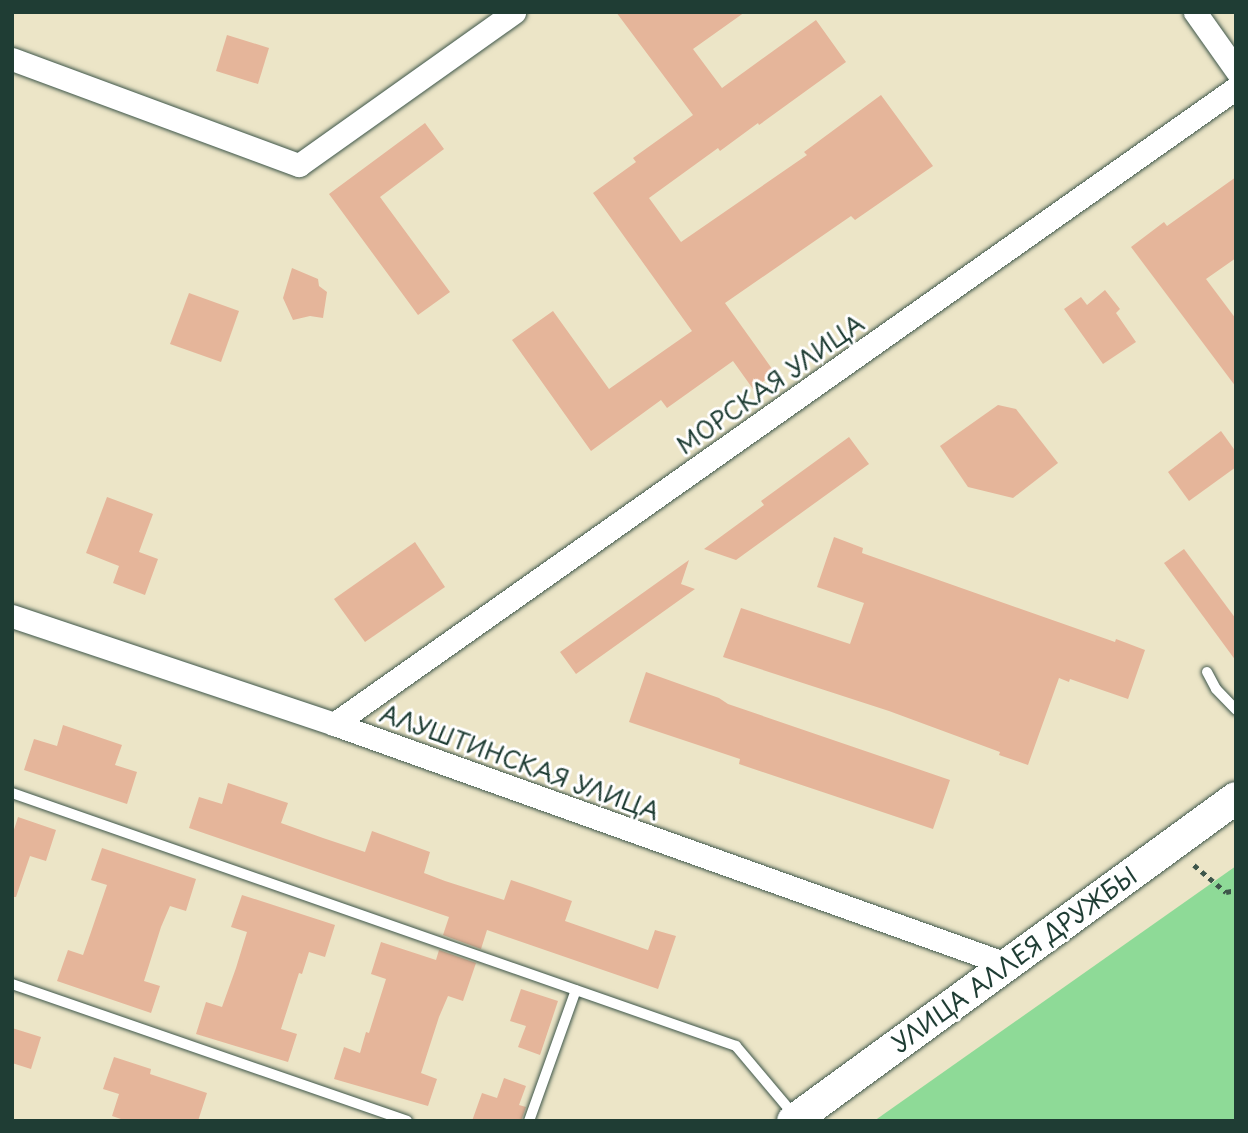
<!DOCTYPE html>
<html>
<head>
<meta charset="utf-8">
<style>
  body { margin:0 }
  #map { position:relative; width:1248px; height:1133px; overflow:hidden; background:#ece5c7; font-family:"Playpen Sans",sans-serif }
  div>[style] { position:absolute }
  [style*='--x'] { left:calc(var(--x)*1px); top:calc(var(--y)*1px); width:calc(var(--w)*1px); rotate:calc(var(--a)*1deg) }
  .green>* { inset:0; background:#8eda97 }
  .building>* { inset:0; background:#e5b59a }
  .path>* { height:4.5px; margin-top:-2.25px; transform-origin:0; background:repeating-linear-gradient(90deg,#3e564a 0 5px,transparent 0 10px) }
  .roads { filter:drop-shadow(0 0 2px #3e564a) drop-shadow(0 0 2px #3e564a) }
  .lane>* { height:10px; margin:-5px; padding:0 5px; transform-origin:5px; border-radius:5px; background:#fff }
  .street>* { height:23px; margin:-11.5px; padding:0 11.5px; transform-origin:11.5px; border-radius:11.5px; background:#fff }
  .secondary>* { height:32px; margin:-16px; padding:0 16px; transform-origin:16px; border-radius:16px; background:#fff }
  span { translate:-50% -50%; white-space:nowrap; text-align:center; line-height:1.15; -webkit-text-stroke:6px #fff; paint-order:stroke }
  .street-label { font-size:24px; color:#1f3d34 }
  .frame { position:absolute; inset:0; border:14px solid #1f3d34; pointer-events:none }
</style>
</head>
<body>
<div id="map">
  <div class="green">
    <div style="clip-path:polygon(1236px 866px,1236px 1121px,874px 1121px)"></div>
  </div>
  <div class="building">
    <div style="clip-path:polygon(616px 12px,745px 12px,693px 49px,722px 88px,816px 20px,846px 62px,759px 125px,758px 123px,720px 151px,718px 148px,649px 198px,681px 242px,807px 155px,804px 152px,881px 95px,933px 166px,855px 220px,851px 216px,725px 303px,775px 373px,753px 389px,733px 361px,667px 408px,661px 400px,591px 451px,512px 340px,553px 311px,609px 389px,692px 331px,593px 193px,636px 162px,633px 158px,693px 115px)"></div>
    <div style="clip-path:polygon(227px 35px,269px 48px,258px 84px,216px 71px)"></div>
    <div style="clip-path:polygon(425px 123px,444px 149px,380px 197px,450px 292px,418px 315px,329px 194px)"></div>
    <div style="clip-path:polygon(1236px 177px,1236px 258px,1206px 279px,1236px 319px,1236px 387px,1131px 247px,1164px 222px,1167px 226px)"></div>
    <div style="clip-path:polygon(292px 268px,318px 279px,319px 286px,327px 292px,323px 318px,310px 316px,293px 320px,283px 298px)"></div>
    <div style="clip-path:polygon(1105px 290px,1120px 309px,1116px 313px,1136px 342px,1103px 364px,1064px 309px,1081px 297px,1087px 305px)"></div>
    <div style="clip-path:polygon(189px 293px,239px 311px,221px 362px,170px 344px)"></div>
    <div style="clip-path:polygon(998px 405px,1016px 409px,1058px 463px,1013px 498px,968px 487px,940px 446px)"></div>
    <div style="clip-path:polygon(1221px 431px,1236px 452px,1236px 467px,1189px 501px,1168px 472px)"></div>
    <div style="clip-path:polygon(849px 437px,869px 464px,736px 560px,704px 549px,764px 505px,761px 501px)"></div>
    <div style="clip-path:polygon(107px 497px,153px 514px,139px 552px,158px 559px,145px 595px,113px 583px,119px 566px,86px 553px)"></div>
    <div style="clip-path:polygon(834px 537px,863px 548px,862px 553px,1115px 642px,1116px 639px,1145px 650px,1128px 699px,1070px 679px,1069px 682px,1059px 678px,1028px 765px,999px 755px,1000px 752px,889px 711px,723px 657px,741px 608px,850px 644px,864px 603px,817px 587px)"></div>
    <div style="clip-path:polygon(415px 542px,445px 587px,365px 642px,334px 599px)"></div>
    <div style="clip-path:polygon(1184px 549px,1236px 619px,1236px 661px,1164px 563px)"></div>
    <div style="clip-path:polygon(689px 560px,681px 584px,695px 589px,576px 674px,560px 652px)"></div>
    <div style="clip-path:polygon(646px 672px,719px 698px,728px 704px,950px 780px,933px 829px,739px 764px,740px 759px,629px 722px)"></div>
    <div style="clip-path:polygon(63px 725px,122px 745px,115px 765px,137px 772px,127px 804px,24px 770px,34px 739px,57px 746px)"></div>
    <div style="clip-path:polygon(228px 783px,288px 803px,281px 823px,323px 838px,365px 852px,372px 831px,430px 852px,424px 873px,445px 881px,504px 900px,511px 880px,532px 887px,572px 901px,565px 921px,648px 950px,655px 930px,676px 936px,658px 989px,487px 930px,481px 949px,443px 935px,449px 917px,189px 828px,199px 797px,222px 804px)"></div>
    <div style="clip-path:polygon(18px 817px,56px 830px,46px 861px,30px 856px,16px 897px,12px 897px,12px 836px)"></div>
    <div style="clip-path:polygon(102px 848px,196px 879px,186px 911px,170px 906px,161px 927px,144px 981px,160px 986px,151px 1013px,57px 981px,68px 950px,83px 955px,90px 935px,107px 885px,91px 880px)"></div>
    <div style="clip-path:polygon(242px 895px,335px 925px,325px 957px,309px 952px,302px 974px,299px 973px,281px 1029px,297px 1034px,288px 1062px,196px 1034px,206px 1002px,222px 1007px,236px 968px,247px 932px,231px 927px)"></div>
    <div style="clip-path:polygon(381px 942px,436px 960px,439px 950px,476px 963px,463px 1001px,448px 996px,439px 1017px,421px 1073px,437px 1079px,428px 1106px,334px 1079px,344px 1047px,360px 1053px,366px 1032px,369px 1033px,386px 979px,371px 974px)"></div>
    <div style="clip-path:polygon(521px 989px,558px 1001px,540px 1055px,518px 1047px,526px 1026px,510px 1021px)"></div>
    <div style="clip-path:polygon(12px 1028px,41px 1037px,31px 1069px,12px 1063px)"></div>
    <div style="clip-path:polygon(114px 1057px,151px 1069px,150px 1074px,207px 1093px,198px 1121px,127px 1121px,112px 1116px,119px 1094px,103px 1089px)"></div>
    <div style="clip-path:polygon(504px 1078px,526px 1086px,519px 1105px,526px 1107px,521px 1121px,472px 1121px,482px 1093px,497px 1098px)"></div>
  </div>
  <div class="path">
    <div style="--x:1194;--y:865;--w:42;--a:40.2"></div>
    <div style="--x:1226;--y:892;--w:10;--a:-11"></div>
  </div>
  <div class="roads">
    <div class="lane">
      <div style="--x:1207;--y:672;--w:19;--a:62"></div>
      <div style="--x:1216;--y:689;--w:29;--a:46"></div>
      <div style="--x:12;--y:793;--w:767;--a:19.26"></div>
      <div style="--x:736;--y:1046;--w:92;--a:49.9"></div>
      <div style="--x:12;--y:984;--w:418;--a:19.1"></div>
      <div style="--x:529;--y:1121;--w:139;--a:-70.3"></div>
    </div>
    <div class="street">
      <div style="--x:1195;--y:12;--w:71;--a:54.7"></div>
      <div style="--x:12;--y:59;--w:306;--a:20.3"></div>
      <div style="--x:299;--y:165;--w:264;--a:-35.4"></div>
      <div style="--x:12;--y:616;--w:340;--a:18.5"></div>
      <div style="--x:334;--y:724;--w:717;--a:19.65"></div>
      <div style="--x:334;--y:724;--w:1104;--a:-35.19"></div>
    </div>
    <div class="secondary">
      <div style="--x:793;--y:1121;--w:548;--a:-36.1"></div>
    </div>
  </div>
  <div class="street-label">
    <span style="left:770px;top:384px;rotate:-35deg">МОРСКАЯ УЛИЦА</span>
    <span style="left:520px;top:762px;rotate:20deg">АЛУШТИНСКАЯ УЛИЦА</span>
    <span style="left:1014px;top:959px;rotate:-36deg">УЛИЦА АЛЛЕЯ ДРУЖБЫ</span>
  </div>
  <div class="frame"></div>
</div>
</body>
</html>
